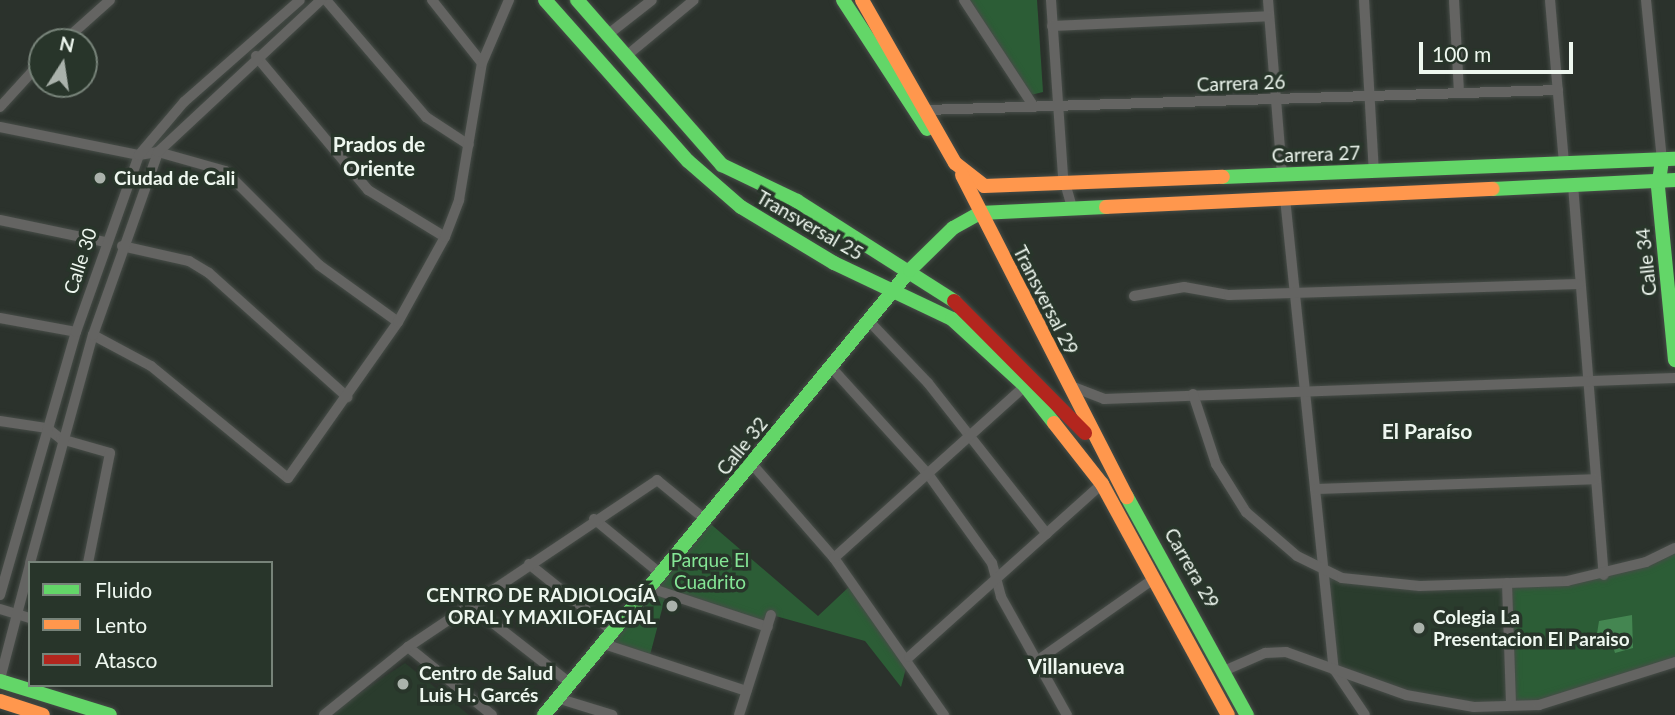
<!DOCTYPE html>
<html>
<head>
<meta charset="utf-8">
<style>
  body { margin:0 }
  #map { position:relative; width:1675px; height:715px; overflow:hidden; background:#2b322c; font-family:Lato,sans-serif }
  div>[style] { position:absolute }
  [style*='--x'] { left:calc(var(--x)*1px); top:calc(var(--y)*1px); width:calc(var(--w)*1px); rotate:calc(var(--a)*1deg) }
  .built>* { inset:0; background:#2a3c2d }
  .green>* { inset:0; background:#2c5d36 }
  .water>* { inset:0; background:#448651 }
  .roads { filter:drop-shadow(0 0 2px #474d48) drop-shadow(0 0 2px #474d48) }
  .street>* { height:10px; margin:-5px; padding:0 5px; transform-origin:5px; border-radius:5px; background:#646462 }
  .fast>* { height:14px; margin:-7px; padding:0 7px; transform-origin:7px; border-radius:7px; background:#63d668 }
  .slow>* { height:14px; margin:-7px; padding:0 7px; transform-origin:7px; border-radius:7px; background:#ff974d }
  .jam>* { height:14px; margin:-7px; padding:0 7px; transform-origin:7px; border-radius:7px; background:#b3261e }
  .dots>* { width:19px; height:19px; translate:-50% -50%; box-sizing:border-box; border:4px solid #28352a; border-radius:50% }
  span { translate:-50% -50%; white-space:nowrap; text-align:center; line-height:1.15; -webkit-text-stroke:7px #28352a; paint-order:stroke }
  .street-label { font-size:19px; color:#eef7ef }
  .poi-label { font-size:19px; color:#eef7ef; font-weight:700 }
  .left { translate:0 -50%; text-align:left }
  .right { translate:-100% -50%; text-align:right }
  .park-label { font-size:19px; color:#85e696 }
  .neighbourhood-label { font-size:21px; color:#eef7ef; font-weight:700 }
  .legend { position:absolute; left:28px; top:561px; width:245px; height:126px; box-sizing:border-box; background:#28352a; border:2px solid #778379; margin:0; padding:9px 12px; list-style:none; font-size:21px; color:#eef7ef }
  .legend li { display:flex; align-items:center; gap:14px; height:35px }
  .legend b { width:35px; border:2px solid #778379 }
  .north { position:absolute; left:28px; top:28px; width:70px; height:70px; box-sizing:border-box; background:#28352a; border:2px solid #778379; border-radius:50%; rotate:12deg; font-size:19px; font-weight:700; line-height:28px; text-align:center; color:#eef7ef }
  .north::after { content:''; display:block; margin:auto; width:24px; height:32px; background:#aab2ab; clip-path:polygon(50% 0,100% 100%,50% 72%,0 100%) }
  .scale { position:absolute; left:1419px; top:42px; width:154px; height:32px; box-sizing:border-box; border:4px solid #eef7ef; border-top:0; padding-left:9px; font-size:21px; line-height:24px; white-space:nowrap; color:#eef7ef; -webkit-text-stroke:5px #28352a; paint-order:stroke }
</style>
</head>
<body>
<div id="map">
  <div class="built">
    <div style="clip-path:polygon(1324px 571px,1373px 584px,1507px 583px,1511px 705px,1461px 705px,1334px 669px)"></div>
    <div style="clip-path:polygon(405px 663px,469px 715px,334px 715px,344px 704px)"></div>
  </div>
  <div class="green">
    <div style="clip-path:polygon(970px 0,1037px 0,1043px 92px,1031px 95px)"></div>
    <div style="clip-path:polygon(706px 520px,818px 616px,852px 584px,909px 657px,901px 687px,865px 641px,772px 615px,768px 627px,666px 594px,649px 659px,604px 644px)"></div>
    <div style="clip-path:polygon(1675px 548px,1675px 662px,1539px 705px,1511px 705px,1507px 583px,1567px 581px)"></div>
  </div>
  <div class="water">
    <div style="clip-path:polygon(1632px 615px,1633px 648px,1615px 653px,1611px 640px,1596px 640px,1599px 621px)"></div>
  </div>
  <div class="roads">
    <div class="street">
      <div style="--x:326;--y:0;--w:154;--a:49.5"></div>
      <div style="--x:426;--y:117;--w:51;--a:33.1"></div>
      <div style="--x:432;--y:0;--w:80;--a:51.6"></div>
      <div style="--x:964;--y:0;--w:128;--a:56.8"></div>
      <div style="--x:1051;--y:0;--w:176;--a:86.1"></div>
      <div style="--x:1063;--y:176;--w:33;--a:74"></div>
      <div style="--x:1268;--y:0;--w:176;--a:85.4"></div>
      <div style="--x:1364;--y:0;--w:171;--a:86.7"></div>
      <div style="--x:1454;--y:0;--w:93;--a:86.9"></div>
      <div style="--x:1550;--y:0;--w:165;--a:85.1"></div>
      <div style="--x:1646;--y:0;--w:161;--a:84.3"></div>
      <div style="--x:1052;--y:26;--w:217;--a:-2.6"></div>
      <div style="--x:606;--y:36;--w:58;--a:-38"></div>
      <div style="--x:63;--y:42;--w:63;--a:-41.8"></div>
      <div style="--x:256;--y:56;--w:175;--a:50.1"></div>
      <div style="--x:368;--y:190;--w:90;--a:31.4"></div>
      <div style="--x:625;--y:57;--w:89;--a:-39.6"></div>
      <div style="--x:0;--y:107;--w:62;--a:-47.6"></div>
      <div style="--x:926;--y:110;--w:632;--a:-1.81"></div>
      <div style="--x:0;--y:127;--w:142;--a:11.4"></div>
      <div style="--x:139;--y:155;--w:19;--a:-9"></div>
      <div style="--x:158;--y:152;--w:70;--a:15.8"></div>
      <div style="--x:225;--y:171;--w:133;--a:45"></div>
      <div style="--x:319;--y:265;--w:97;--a:35.8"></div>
      <div style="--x:1573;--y:185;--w:391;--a:85.5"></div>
      <div style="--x:1285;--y:198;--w:474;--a:84.1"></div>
      <div style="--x:1334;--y:669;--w:55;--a:56"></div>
      <div style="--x:0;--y:220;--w:107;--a:11.8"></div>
      <div style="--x:122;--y:246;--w:69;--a:12.6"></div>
      <div style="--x:189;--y:261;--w:23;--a:31"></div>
      <div style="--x:209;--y:273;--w:186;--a:41.9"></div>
      <div style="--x:1134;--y:296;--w:51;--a:-10.2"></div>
      <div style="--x:1184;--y:287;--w:46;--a:10.1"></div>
      <div style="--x:1229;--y:295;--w:350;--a:-1.8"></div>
      <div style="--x:0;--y:318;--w:77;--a:10.4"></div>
      <div style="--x:868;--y:320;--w:87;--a:46.4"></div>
      <div style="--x:928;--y:383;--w:192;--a:51.8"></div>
      <div style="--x:93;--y:335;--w:66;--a:28.1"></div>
      <div style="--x:151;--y:366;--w:177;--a:39.3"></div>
      <div style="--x:288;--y:478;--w:191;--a:-54.8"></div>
      <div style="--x:398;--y:322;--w:97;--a:-61.1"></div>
      <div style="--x:445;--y:237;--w:40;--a:-69"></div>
      <div style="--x:459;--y:200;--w:139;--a:-80.5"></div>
      <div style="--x:482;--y:63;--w:69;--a:-66.8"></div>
      <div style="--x:830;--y:366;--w:146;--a:47.8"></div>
      <div style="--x:928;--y:474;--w:110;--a:54.3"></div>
      <div style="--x:992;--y:563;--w:35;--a:75"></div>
      <div style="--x:1001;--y:597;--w:135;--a:60.8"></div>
      <div style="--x:1068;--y:385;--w:39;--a:21"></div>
      <div style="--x:1104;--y:399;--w:571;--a:-2.11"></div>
      <div style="--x:1193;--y:394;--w:74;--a:71.8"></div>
      <div style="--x:1216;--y:464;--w:57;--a:58"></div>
      <div style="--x:1246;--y:512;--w:67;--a:40.8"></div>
      <div style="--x:1297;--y:556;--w:50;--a:26.1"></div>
      <div style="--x:1342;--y:578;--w:78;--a:5.9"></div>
      <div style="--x:1420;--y:586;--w:147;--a:-1.9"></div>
      <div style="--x:1567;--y:581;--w:81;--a:-13.5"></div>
      <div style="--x:1646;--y:562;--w:32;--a:-26"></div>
      <div style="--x:0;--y:421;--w:48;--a:8.5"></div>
      <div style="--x:47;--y:428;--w:18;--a:38"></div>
      <div style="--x:61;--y:439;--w:51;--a:15.9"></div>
      <div style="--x:110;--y:453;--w:112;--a:101.3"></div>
      <div style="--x:752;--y:464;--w:125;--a:48.9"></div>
      <div style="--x:834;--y:558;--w:192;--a:55"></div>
      <div style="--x:1315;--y:489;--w:281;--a:-2"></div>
      <div style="--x:594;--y:519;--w:88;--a:39.5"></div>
      <div style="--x:834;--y:558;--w:257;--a:-42"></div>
      <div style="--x:30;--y:563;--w:237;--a:-74.6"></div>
      <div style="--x:93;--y:335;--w:194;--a:-70.4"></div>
      <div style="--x:158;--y:152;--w:223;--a:-43"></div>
      <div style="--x:529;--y:564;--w:110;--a:38.7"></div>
      <div style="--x:1507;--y:583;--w:122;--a:88.1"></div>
      <div style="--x:650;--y:588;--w:124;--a:18.3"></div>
      <div style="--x:0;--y:595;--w:274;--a:-73.9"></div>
      <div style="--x:76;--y:332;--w:188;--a:-70.4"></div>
      <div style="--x:139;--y:155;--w:70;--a:-49.7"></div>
      <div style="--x:184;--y:102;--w:154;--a:-41.3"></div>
      <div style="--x:470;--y:605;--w:127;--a:38"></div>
      <div style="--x:0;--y:609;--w:31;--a:17"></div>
      <div style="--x:604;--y:644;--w:150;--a:18.3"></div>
      <div style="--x:408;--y:647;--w:108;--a:39"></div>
      <div style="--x:909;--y:657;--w:259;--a:-41.9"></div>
      <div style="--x:1041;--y:658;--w:139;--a:-35.1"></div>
      <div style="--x:1226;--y:670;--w:43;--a:-23.6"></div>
      <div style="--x:1265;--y:653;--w:21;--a:-3"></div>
      <div style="--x:1286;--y:652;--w:127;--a:19.7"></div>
      <div style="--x:1406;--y:695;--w:69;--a:10"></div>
      <div style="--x:1474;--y:707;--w:65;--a:-1.8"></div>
      <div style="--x:1539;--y:705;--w:143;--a:-17.5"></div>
      <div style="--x:0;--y:679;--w:118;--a:-75.3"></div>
      <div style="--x:557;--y:698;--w:58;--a:17.2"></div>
      <div style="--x:324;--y:715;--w:108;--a:-39"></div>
      <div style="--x:408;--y:647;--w:300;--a:-33.8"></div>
      <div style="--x:657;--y:480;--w:63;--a:39.2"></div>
      <div style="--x:739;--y:715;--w:105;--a:-72.3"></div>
    </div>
    <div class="fast">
      <div style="--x:545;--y:0;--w:215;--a:48.4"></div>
      <div style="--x:688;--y:161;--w:70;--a:41"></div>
      <div style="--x:741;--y:207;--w:109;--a:31.1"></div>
      <div style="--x:834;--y:263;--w:131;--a:25.4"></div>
      <div style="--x:952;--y:319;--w:99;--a:42.5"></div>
      <div style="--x:1025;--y:386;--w:47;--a:51.9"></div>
      <div style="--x:577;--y:0;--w:220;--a:48.7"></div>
      <div style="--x:722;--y:165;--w:83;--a:25.6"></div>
      <div style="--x:797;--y:201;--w:186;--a:32.5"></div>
      <div style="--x:843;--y:0;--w:154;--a:56.9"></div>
      <div style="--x:1662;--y:160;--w:27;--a:98"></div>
      <div style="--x:1658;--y:187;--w:174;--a:84.4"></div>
      <div style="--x:1223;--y:177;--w:452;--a:-2.3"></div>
      <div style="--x:1493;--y:189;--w:182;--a:-2.8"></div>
      <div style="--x:1127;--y:497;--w:249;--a:61.2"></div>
      <div style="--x:0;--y:681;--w:115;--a:17.2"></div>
      <div style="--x:544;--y:715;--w:576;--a:-50.56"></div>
      <div style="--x:910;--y:270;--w:60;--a:-44.3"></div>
      <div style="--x:953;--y:228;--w:31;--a:-29"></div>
      <div style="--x:980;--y:213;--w:126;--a:-2.7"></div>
    </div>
    <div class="slow">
      <div style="--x:862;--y:0;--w:188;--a:60.3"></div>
      <div style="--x:955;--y:163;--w:37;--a:38"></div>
      <div style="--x:984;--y:186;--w:239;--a:-2.2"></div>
      <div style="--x:962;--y:175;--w:362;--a:62.9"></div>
      <div style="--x:1106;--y:207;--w:387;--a:-2.7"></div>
      <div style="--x:1054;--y:423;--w:78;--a:51.8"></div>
      <div style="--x:1102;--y:484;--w:263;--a:61.4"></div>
      <div style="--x:0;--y:701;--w:45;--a:18"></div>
    </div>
    <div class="jam">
      <div style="--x:954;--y:301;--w:186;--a:45.2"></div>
    </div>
  </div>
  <div class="dots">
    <div style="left:100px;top:178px;background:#aab2ab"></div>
    <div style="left:672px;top:606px;background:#aab2ab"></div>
    <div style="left:1419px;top:628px;background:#aab2ab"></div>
    <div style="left:403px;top:684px;background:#aab2ab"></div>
  </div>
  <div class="street-label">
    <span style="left:1241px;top:83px;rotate:-2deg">Carrera 26</span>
    <span style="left:1316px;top:154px;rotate:-2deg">Carrera 27</span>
    <span style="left:810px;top:225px;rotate:30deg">Transversal 25</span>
    <span style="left:80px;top:261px;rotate:-72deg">Calle 30</span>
    <span style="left:1646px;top:262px;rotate:-96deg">Calle 34</span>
    <span style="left:1046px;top:300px;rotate:63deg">Transversal 29</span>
    <span style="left:742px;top:446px;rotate:-51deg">Calle 32</span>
    <span style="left:1192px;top:568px;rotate:60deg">Carrera 29</span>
  </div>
  <div class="poi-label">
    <span class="left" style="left:114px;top:178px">Ciudad de Cali</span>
    <span class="right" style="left:656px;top:606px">CENTRO DE RADIOLOGÍA<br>ORAL Y MAXILOFACIAL</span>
    <span class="left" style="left:1433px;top:628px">Colegia La<br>Presentacion El Paraiso</span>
    <span class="left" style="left:419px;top:684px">Centro de Salud<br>Luis H. Garcés</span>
  </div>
  <div class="park-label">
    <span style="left:710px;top:571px">Parque El<br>Cuadrito</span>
  </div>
  <div class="neighbourhood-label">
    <span style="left:379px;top:156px">Prados de<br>Oriente</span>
    <span style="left:1427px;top:431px">El Paraíso</span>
    <span style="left:1076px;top:666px">Villanueva</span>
  </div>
  <ul class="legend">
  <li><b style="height:9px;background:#63d668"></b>Fluido</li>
  <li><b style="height:9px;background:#ff974d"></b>Lento</li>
  <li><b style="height:9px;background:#b3261e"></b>Atasco</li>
  </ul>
  <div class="north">N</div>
  <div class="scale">100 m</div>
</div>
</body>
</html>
